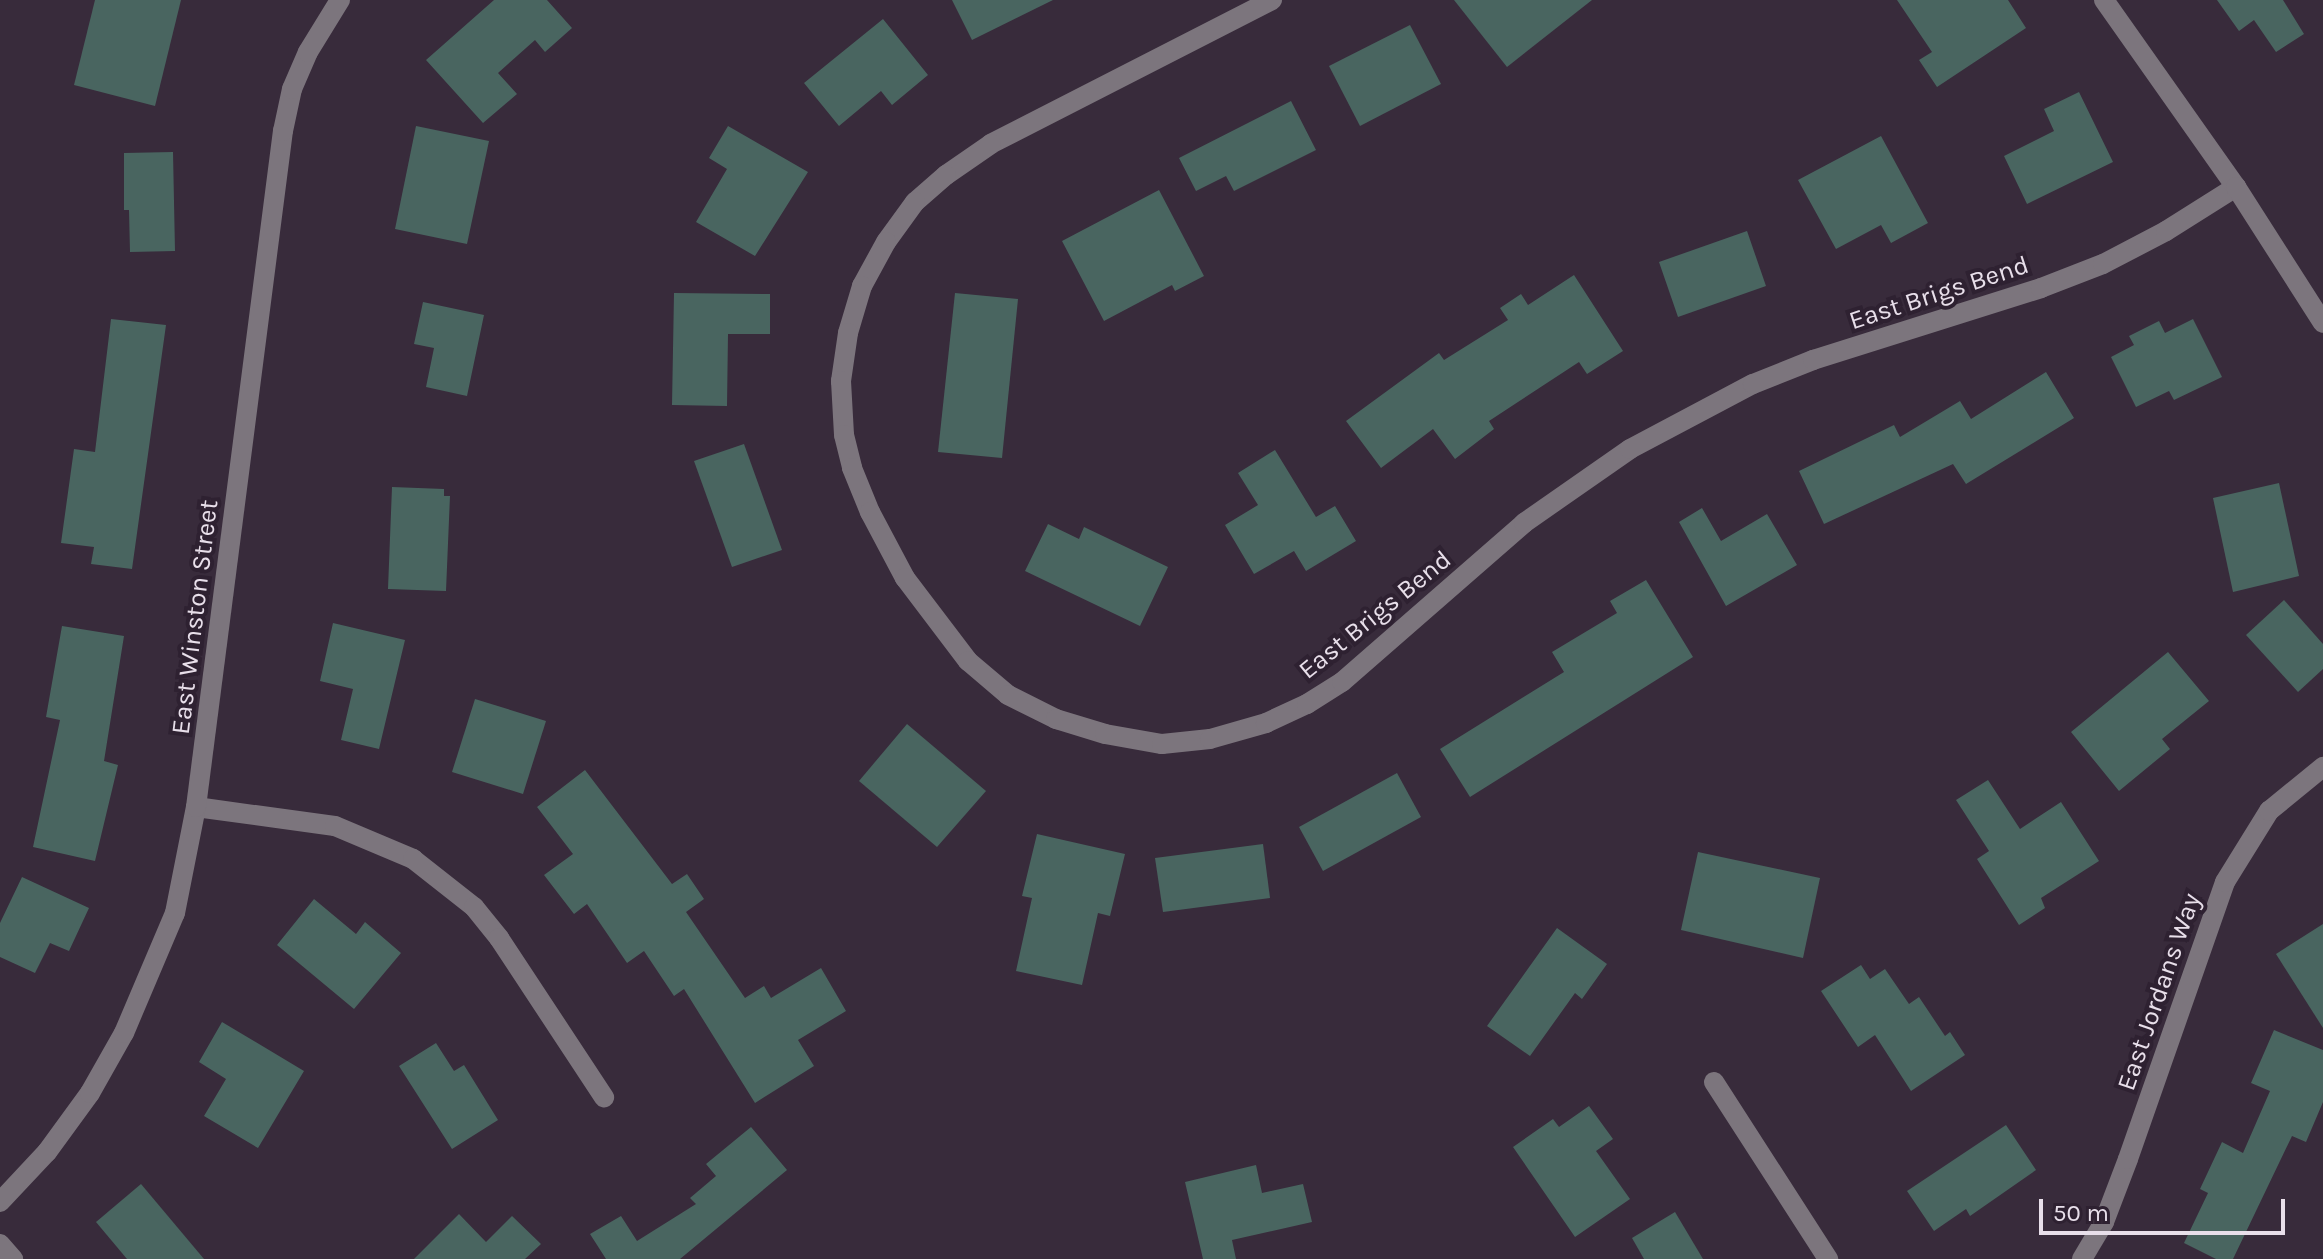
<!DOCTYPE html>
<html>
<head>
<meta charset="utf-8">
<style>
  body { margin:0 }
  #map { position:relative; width:2323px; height:1259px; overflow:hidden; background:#382b3b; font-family:Karla,sans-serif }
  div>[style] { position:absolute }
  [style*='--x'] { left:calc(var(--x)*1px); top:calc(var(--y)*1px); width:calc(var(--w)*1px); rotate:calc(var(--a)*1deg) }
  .building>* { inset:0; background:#496560 }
  .minor>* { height:20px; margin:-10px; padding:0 10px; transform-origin:10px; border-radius:10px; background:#7c757d }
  span { translate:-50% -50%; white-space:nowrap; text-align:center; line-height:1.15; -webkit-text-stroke:8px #2e2131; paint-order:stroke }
  .street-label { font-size:26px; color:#e8dfea }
  .scale { position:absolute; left:2039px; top:1199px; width:246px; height:36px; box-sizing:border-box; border:4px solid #e8dfea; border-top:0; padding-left:10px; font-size:24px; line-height:28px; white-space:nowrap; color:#e8dfea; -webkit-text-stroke:6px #2e2131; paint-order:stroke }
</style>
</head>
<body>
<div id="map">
  <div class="building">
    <div style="clip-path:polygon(95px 0,181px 0,155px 106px,74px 85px)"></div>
    <div style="clip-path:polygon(494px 0,547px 0,572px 28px,545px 52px,535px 40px,498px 73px,517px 94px,483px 123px,426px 60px)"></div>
    <div style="clip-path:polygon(952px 0,1053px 0,972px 40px)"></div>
    <div style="clip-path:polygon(1454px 0,1592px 0,1507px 67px)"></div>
    <div style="clip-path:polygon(1897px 0,2008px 0,2026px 28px,1937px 87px,1919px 60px,1932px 52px)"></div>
    <div style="clip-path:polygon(2217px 0,2283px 0,2304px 34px,2276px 52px,2254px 20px,2239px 31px)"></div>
    <div style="clip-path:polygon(883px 19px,928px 75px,892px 105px,881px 91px,839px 126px,804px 83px)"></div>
    <div style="clip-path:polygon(1410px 25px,1441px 84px,1360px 126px,1329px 66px)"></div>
    <div style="clip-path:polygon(2079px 92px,2113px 162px,2027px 204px,2004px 156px,2054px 131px,2044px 109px)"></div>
    <div style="clip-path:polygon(1291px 101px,1316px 150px,1234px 191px,1226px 176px,1196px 191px,1179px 158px)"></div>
    <div style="clip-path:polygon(416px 126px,489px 141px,467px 244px,395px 229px)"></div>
    <div style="clip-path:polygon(728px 126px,808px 172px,755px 256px,696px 222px,727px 169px,709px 158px)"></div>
    <div style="clip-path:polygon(1881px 136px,1928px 223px,1891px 243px,1881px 225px,1836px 249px,1798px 180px)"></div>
    <div style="clip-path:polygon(173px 152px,175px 251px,130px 252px,129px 210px,124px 210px,124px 153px)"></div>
    <div style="clip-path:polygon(1159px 190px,1204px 276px,1175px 291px,1172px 285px,1104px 321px,1062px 241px)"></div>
    <div style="clip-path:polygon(1747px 231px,1766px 286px,1678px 317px,1659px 262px)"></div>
    <div style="clip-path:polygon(1574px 275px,1623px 351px,1587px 374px,1579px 362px,1489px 421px,1494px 429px,1455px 459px,1433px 429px,1381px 468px,1346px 421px,1439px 353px,1444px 360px,1508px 320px,1500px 308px,1521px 294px,1528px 305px)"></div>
    <div style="clip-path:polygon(674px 293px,770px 294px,770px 334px,728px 334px,727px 406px,672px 405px)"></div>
    <div style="clip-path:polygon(955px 293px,1018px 299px,1002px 458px,938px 452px)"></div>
    <div style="clip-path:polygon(423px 302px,484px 315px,467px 396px,426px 387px,434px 348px,414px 344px)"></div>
    <div style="clip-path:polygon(111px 319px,166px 325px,132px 569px,91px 564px,94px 547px,61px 543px,74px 449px,95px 452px)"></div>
    <div style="clip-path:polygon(2193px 319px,2222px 377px,2174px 400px,2169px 391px,2136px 407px,2111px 357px,2134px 345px,2129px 336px,2159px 321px,2165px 333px)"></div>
    <div style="clip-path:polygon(2046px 372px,2074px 418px,1966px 484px,1953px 464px,1824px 524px,1799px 471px,1894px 425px,1900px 437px,1960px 401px,1971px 419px)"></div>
    <div style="clip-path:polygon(744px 444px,782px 550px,732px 567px,694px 461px)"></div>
    <div style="clip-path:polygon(1275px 450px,1316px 517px,1335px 506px,1356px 541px,1306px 571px,1294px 551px,1254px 574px,1225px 525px,1258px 505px,1238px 473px)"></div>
    <div style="clip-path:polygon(2279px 483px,2299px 576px,2233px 592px,2213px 498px)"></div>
    <div style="clip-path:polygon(392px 487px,444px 489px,444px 496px,450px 496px,446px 591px,388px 589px)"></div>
    <div style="clip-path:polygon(1702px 508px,1721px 541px,1767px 514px,1797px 565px,1726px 606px,1679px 522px)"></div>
    <div style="clip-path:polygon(1048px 524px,1079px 539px,1084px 527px,1168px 567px,1140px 626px,1025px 571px)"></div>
    <div style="clip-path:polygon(1646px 580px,1693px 657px,1470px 797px,1440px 749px,1564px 672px,1552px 652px,1617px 613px,1610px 601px)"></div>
    <div style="clip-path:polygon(2284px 600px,2323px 644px,2323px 669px,2298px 692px,2246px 635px)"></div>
    <div style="clip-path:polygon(333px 623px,405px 640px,379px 749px,341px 740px,353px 689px,320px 681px)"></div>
    <div style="clip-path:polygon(62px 626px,124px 636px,104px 761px,118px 765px,95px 861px,33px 847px,60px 720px,46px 717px)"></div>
    <div style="clip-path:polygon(2168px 652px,2209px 701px,2162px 739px,2170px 749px,2119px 791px,2071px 732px)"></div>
    <div style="clip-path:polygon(475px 699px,546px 721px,523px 794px,452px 772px)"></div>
    <div style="clip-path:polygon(907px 724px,986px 791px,937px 847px,859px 781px)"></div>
    <div style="clip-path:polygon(585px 770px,672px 884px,687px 874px,704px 899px,686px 912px,745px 998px,764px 986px,771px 998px,821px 968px,846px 1011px,798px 1040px,814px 1066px,755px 1103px,684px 989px,674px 996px,644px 951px,627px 963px,587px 904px,574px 914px,544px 875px,573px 854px,537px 807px)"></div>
    <div style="clip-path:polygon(1397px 773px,1421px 817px,1323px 871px,1299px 827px)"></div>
    <div style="clip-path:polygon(1988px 780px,2020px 829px,2061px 802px,2099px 861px,2041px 898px,2045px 908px,2019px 925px,1977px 859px,1989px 851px,1956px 800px)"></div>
    <div style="clip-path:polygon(1037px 834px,1125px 854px,1110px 916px,1098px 913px,1082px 985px,1016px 971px,1032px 898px,1022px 896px)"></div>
    <div style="clip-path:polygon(1263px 844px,1270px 898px,1163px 912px,1155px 858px)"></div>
    <div style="clip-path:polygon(1698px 852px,1820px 878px,1803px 958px,1681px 930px)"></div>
    <div style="clip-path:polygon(22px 877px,89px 908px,69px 951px,50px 943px,35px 973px,0 957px,0 923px)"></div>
    <div style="clip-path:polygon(314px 899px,356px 934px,365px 922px,401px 953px,354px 1009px,277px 945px)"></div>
    <div style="clip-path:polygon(2323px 924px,2323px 1028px,2276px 954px)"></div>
    <div style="clip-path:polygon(1557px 928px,1607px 964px,1582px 999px,1575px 993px,1530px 1056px,1487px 1026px)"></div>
    <div style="clip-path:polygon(1861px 965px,1870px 979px,1885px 969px,1909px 1004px,1919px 997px,1945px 1036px,1950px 1032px,1965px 1055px,1911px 1091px,1875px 1035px,1858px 1047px,1821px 991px)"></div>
    <div style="clip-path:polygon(222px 1022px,304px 1071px,258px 1148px,204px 1116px,226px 1079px,199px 1062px)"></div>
    <div style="clip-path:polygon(2274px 1030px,2323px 1050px,2323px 1102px,2306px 1142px,2292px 1136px,2233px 1259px,2216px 1259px,2184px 1243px,2208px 1193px,2200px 1189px,2222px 1142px,2243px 1153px,2270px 1091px,2251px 1083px)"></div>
    <div style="clip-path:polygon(436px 1043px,454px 1071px,464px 1065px,498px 1120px,452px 1149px,399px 1066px)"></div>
    <div style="clip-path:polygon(1589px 1106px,1613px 1139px,1596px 1151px,1630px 1199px,1575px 1237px,1513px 1147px,1553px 1119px,1559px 1127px)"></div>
    <div style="clip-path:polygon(2006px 1125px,2036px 1170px,1970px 1216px,1966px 1209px,1934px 1231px,1907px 1191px)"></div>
    <div style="clip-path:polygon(751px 1127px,787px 1170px,680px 1259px,606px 1259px,590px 1234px,621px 1216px,637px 1241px,696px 1204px,690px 1198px,716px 1176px,706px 1164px)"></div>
    <div style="clip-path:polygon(1256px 1165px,1262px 1193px,1303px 1184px,1312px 1222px,1232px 1240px,1236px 1259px,1203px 1259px,1185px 1182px)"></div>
    <div style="clip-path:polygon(141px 1184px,204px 1259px,127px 1259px,96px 1222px)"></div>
    <div style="clip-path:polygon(1675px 1212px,1703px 1259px,1644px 1259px,1632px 1238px)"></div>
    <div style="clip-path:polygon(459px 1214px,486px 1242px,512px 1216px,541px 1244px,525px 1259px,414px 1259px)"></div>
  </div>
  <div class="minor">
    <div style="--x:1272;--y:0;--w:316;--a:152.9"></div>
    <div style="--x:991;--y:144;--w:55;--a:145.4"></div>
    <div style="--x:946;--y:175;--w:41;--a:138.9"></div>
    <div style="--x:915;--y:202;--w:49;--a:125.9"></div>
    <div style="--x:886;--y:242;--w:50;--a:118.6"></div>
    <div style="--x:862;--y:286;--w:49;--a:106.6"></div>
    <div style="--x:848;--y:333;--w:49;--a:98.3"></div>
    <div style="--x:841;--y:381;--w:54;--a:86.8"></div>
    <div style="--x:844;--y:435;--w:34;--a:76"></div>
    <div style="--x:852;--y:468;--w:48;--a:67.8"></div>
    <div style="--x:870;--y:512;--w:75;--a:62.1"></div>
    <div style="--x:905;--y:578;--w:104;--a:52.8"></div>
    <div style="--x:968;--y:661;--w:52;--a:40.4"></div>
    <div style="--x:1008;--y:695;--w:54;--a:26.6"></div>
    <div style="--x:1056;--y:719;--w:51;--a:17"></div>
    <div style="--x:1105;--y:734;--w:58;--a:10"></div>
    <div style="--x:1162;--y:744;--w:48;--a:-5.9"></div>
    <div style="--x:1210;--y:739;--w:58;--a:-15.9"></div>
    <div style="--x:1266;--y:723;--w:45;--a:-24.9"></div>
    <div style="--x:1307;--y:704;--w:41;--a:-32.2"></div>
    <div style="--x:1342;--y:682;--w:242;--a:-41.1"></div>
    <div style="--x:1524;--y:523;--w:129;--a:-34.9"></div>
    <div style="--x:1630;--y:449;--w:139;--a:-27.9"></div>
    <div style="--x:1753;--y:384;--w:65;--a:-21.8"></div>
    <div style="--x:1813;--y:360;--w:239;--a:-17.5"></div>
    <div style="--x:2041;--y:288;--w:66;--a:-21.2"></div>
    <div style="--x:2103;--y:264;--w:71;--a:-27.6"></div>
    <div style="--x:2166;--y:231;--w:83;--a:-32.2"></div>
    <div style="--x:2104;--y:0;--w:229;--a:54.8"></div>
    <div style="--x:2236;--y:187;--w:161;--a:57.4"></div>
    <div style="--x:196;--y:807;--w:140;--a:7.8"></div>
    <div style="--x:335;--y:826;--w:85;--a:22.9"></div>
    <div style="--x:413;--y:859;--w:78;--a:38.2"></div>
    <div style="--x:474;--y:907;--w:40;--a:51"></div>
    <div style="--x:499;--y:938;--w:191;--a:56.6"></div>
    <div style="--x:1714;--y:1082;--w:211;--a:57.2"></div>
    <div style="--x:0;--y:1202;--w:69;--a:-46.8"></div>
    <div style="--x:47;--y:1152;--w:73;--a:-53.9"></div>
    <div style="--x:90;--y:1093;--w:69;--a:-60.5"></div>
    <div style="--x:124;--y:1033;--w:130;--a:-67"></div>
    <div style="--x:175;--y:913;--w:108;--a:-78.8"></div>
    <div style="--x:196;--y:807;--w:682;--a:-82.67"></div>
    <div style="--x:283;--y:131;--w:43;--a:-77.9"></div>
    <div style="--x:292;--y:89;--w:40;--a:-66.6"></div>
    <div style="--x:308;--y:52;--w:61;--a:-58.4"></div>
    <div style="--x:0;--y:1244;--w:20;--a:49"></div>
    <div style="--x:2082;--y:1259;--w:43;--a:-59.3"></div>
    <div style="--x:2104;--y:1222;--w:67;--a:-69.1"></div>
    <div style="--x:2128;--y:1159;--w:293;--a:-70.7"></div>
    <div style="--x:2225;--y:882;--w:84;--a:-58.2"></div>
    <div style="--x:2269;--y:811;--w:70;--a:-39.2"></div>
  </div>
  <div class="street-label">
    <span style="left:1939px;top:293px;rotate:-18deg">East Brigs Bend</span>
    <span style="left:1375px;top:615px;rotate:-39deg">East Brigs Bend</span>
    <span style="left:195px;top:617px;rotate:-83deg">East Winston Street</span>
    <span style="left:2159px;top:992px;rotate:-71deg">East Jordans Way</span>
  </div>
  <div class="scale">50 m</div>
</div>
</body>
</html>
